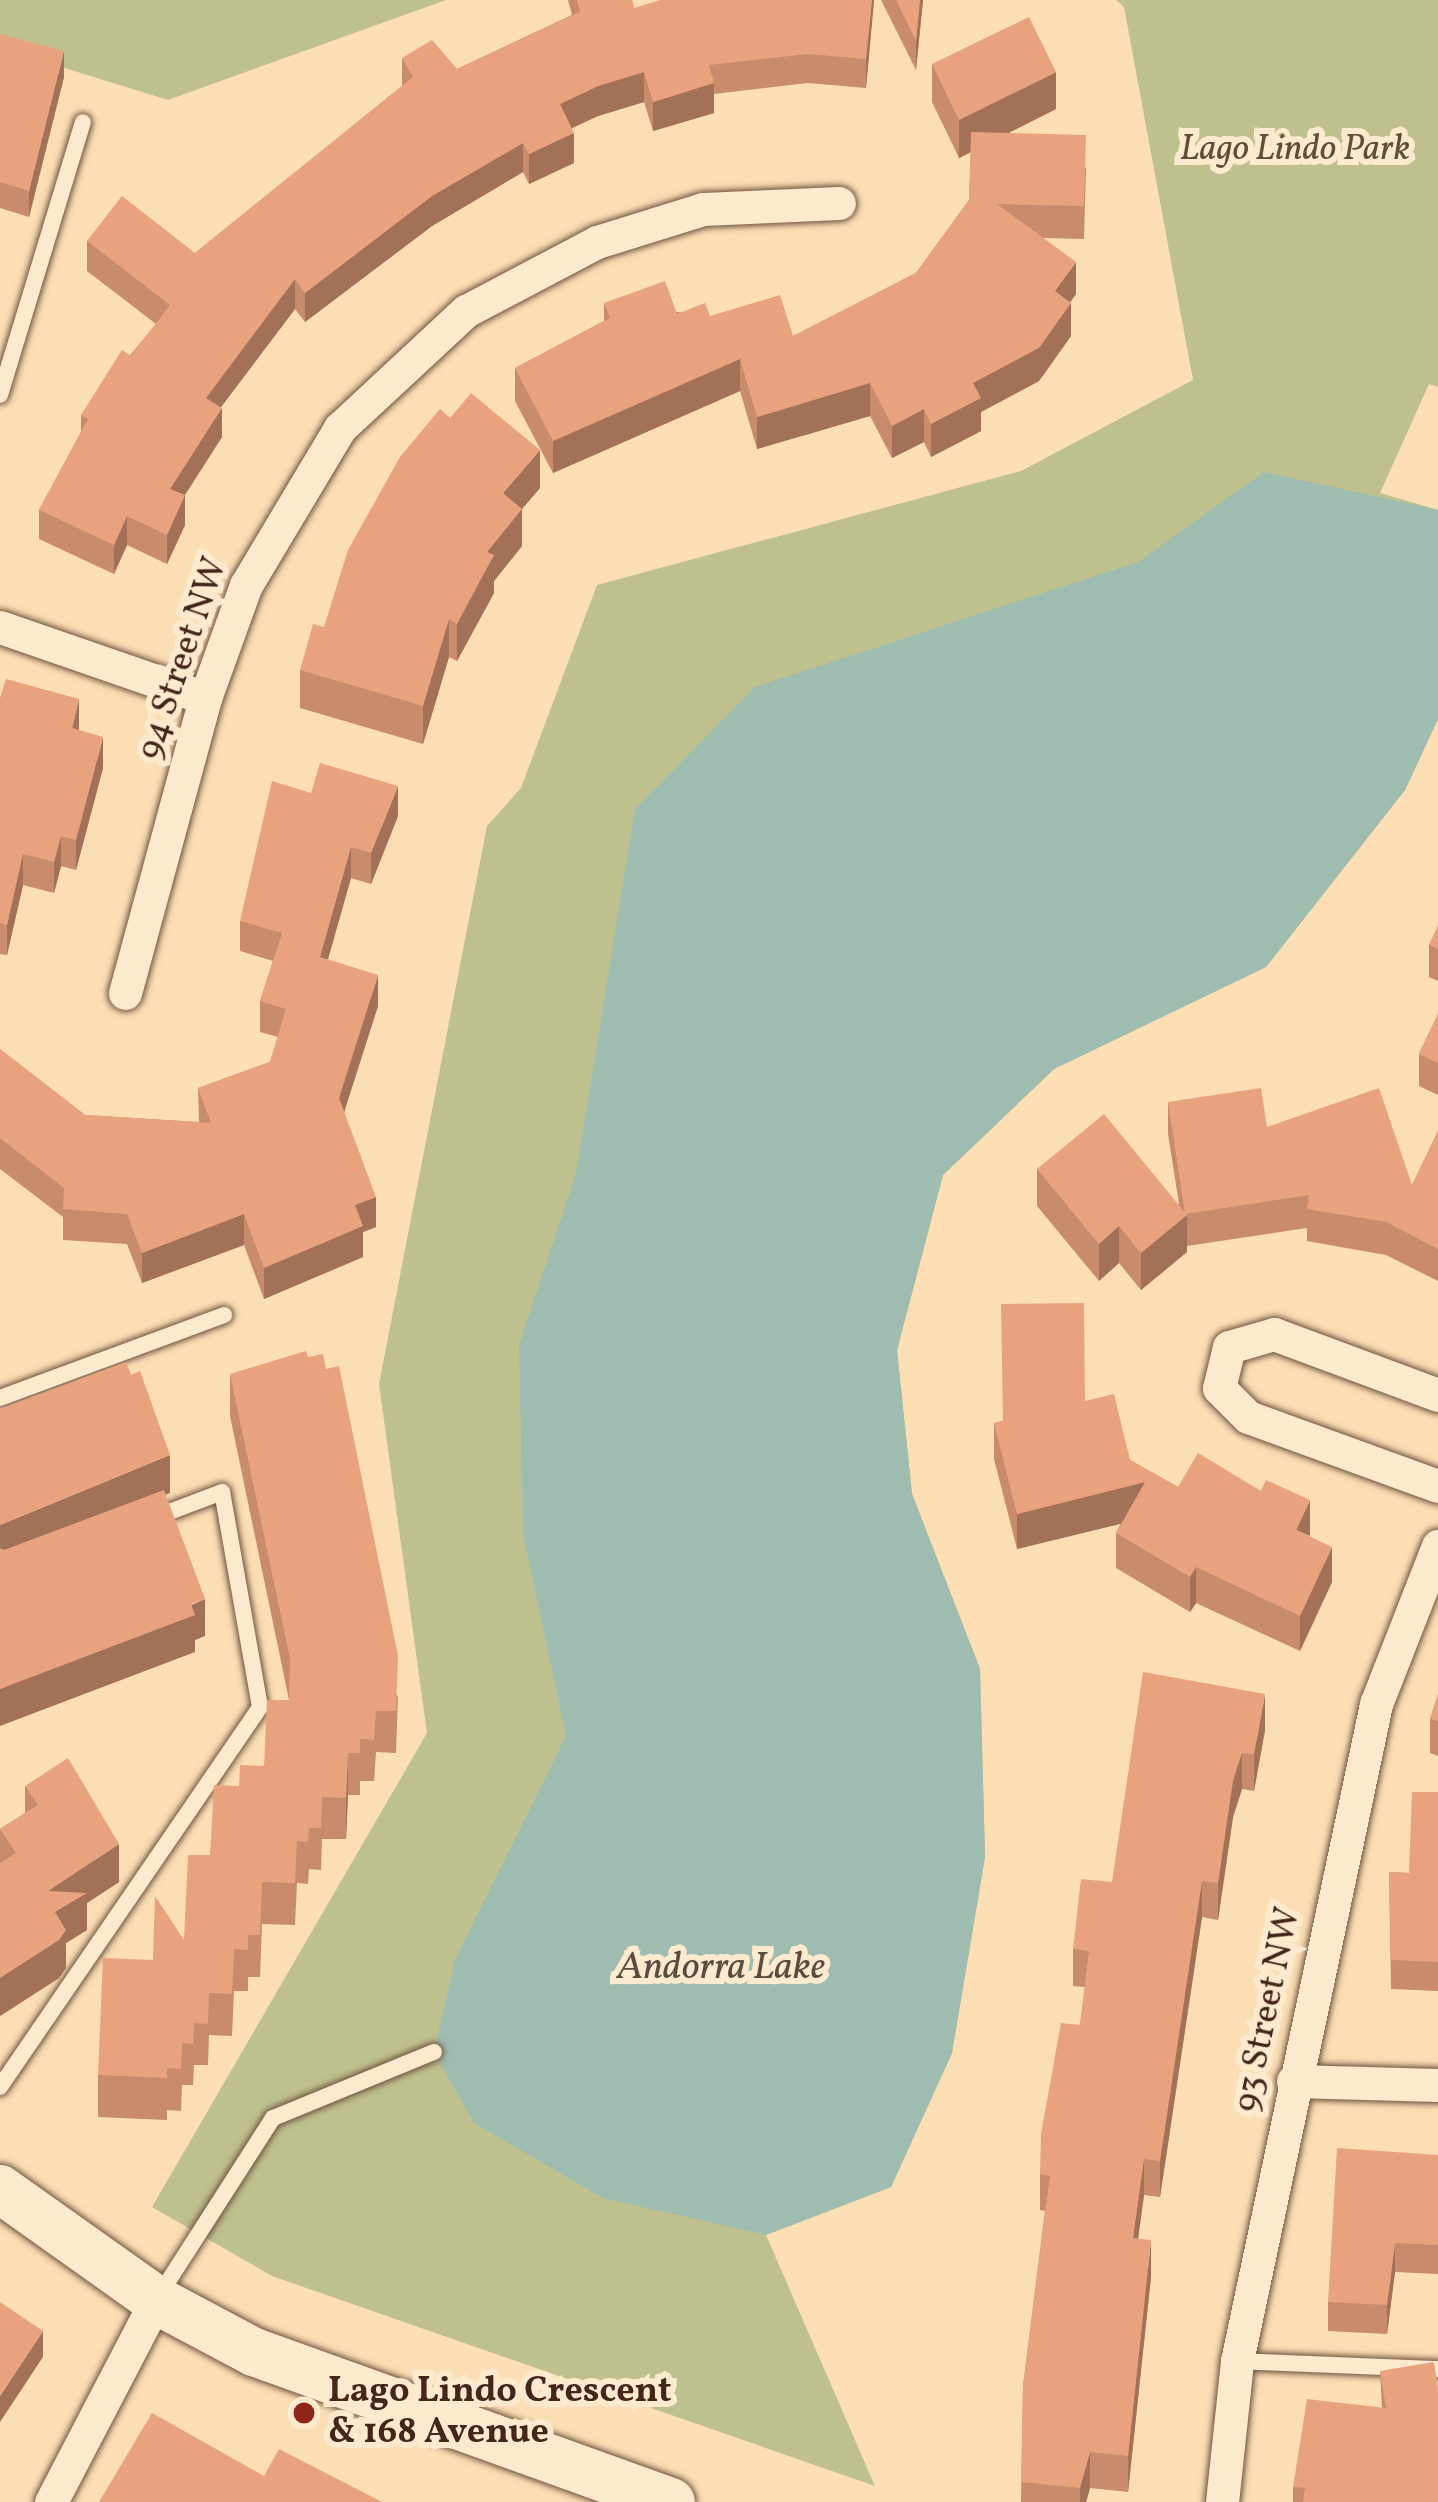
<!DOCTYPE html>
<html>
<head>
<meta charset="utf-8">
<style>
  body { margin:0 }
  #map { position:relative; width:1438px; height:2502px; overflow:hidden; background:#fbdeb3; font-family:Vollkorn,serif }
  div>[style] { position:absolute }
  [style*='--x'] { left:calc(var(--x)*1px); top:calc(var(--y)*1px); width:calc(var(--w)*1px); rotate:calc(var(--a)*1deg) }
  .green>* { inset:0; background:#bec18d }
  .water>* { inset:0; background:#9fbcb1 }
  .roads { filter:drop-shadow(0 0 3px #725441) drop-shadow(0 0 3px #725441) }
  .lane>* { height:16px; margin:-8px; padding:0 8px; transform-origin:8px; border-radius:8px; background:#fceace }
  .street>* { height:33px; margin:-16.5px; padding:0 16.5px; transform-origin:16.5px; border-radius:16.5px; background:#fceace }
  .secondary>* { height:48px; margin:-24px; padding:0 24px; transform-origin:24px; border-radius:24px; background:#fceace }
  .wall>* { inset:0; background:#c88b6c }
  .shaded-wall>* { inset:0; background:#a37158 }
  .building>* { inset:0; background:#e9a27e }
  .dots>* { width:33px; height:33px; translate:-50% -50%; box-sizing:border-box; border:6px solid #fceace; border-radius:50% }
  span { translate:-50% -50%; white-space:nowrap; text-align:center; line-height:1.15; -webkit-text-stroke:12px #fceace; paint-order:stroke }
  .park-label { font-size:36px; color:#624d38; font-style:italic }
  .street-label { font-size:36px; color:#44261b }
  .poi-label { font-size:36px; color:#44261b; font-weight:700 }
  .left { translate:0 -50%; text-align:left }
  .water-label { font-size:39px; color:#5b4c40; font-style:italic }
</style>
</head>
<body>
<div id="map">
  <div class="green">
    <div style="clip-path:polygon(0 0,446px 0,168px 100px,0 48px)"></div>
    <div style="clip-path:polygon(1116px 0,1438px 0,1438px 387px,1429px 384px,1380px 493px,1438px 510px,1438px 719px,1405px 790px,1266px 967px,1054px 1069px,943px 1175px,897px 1350px,912px 1494px,980px 1669px,985px 1857px,952px 2053px,891px 2187px,766px 2235px,875px 2486px,272px 2276px,152px 2207px,427px 1733px,379px 1384px,487px 826px,521px 788px,597px 585px,1021px 471px,1193px 380px,1124px 7px)"></div>
  </div>
  <div class="water">
    <div style="clip-path:polygon(1264px 472px,1438px 510px,1438px 719px,1405px 790px,1266px 967px,1054px 1069px,943px 1175px,897px 1350px,912px 1494px,980px 1669px,985px 1857px,952px 2053px,891px 2187px,766px 2235px,603px 2198px,474px 2123px,434px 2052px,455px 1960px,566px 1736px,523px 1534px,519px 1345px,576px 1174px,635px 809px,755px 687px,1138px 562px)"></div>
  </div>
  <div class="roads">
    <div class="lane">
      <div style="--x:0;--y:395;--w:285;--a:-73.1"></div>
      <div style="--x:0;--y:1398;--w:239;--a:-20.3"></div>
      <div style="--x:0;--y:2087;--w:460;--a:-55.6"></div>
      <div style="--x:260;--y:1707;--w:218;--a:-100"></div>
      <div style="--x:222;--y:1492;--w:76;--a:159.2"></div>
      <div style="--x:160;--y:2294;--w:209;--a:-57.3"></div>
      <div style="--x:273;--y:2118;--w:174;--a:-22.3"></div>
      <div style="--x:1237;--y:2361;--w:201;--a:2.3"></div>
    </div>
    <div class="street">
      <div style="--x:0;--y:627;--w:217;--a:19.1"></div>
      <div style="--x:125;--y:993;--w:306;--a:-74.8"></div>
      <div style="--x:205;--y:698;--w:120;--a:-70.1"></div>
      <div style="--x:246;--y:585;--w:183;--a:-59.1"></div>
      <div style="--x:340;--y:428;--w:172;--a:-42.9"></div>
      <div style="--x:466;--y:311;--w:148;--a:-27.8"></div>
      <div style="--x:597;--y:242;--w:111;--a:-17.3"></div>
      <div style="--x:703;--y:209;--w:136;--a:-2.5"></div>
      <div style="--x:1438;--y:1395;--w:175;--a:-159.6"></div>
      <div style="--x:1274;--y:1334;--w:47;--a:163.9"></div>
      <div style="--x:1229;--y:1347;--w:42;--a:103.7"></div>
      <div style="--x:1219;--y:1388;--w:41;--a:45"></div>
      <div style="--x:1248;--y:1417;--w:202;--a:20"></div>
      <div style="--x:1293;--y:2081;--w:145;--a:1.6"></div>
      <div style="--x:51;--y:2502;--w:228;--a:-62.5"></div>
      <div style="--x:1222;--y:2502;--w:142;--a:-83.9"></div>
      <div style="--x:1237;--y:2361;--w:672;--a:-78.05"></div>
      <div style="--x:1376;--y:1704;--w:170;--a:-68.6"></div>
    </div>
    <div class="secondary">
      <div style="--x:0;--y:2189;--w:191;--a:35.4"></div>
      <div style="--x:156;--y:2300;--w:111;--a:28"></div>
      <div style="--x:254;--y:2352;--w:443;--a:19.8"></div>
    </div>
  </div>
  <div class="wall">
    <div style="clip-path:polygon(568px 0,632px 0,634px 8px,874px 0,866px 88px,808px 83px,714px 94px,714px 113px,653px 131px,644px 102px,598px 116px,571px 128px,574px 163px,529px 184px,523px 172px,432px 226px,305px 322px,295px 309px,221px 407px,222px 437px,185px 495px,185px 525px,167px 564px,127px 545px,114px 574px,39px 539px,39px 510px,81px 432px,81px 415px,156px 324px,87px 271px,87px 241px,195px 253px,402px 86px,402px 58px,457px 69px,572px 15px)"></div>
    <div style="clip-path:polygon(881px 0,923px 0,916px 70px)"></div>
    <div style="clip-path:polygon(0 34px,64px 77px,29px 217px,0 208px)"></div>
    <div style="clip-path:polygon(932px 64px,1056px 109px,1008px 133px,1086px 168px,1084px 239px,1043px 238px,1076px 294px,1070px 302px,1071px 336px,1039px 381px,981px 412px,981px 431px,931px 457px,924px 442px,892px 458px,870px 416px,757px 449px,740px 391px,553px 473px,515px 401px,515px 368px,604px 321px,604px 303px,710px 316px,793px 336px,916px 273px,969px 200px,971px 152px,959px 158px,932px 102px)"></div>
    <div style="clip-path:polygon(540px 488px,522px 509px,522px 546px,494px 581px,494px 593px,457px 661px,449px 657px,423px 744px,300px 708px,300px 670px,324px 627px)"></div>
    <div style="clip-path:polygon(0 698px,79px 730px,103px 768px,76px 870px,61px 866px,54px 893px,23px 885px,7px 955px,0 954px)"></div>
    <div style="clip-path:polygon(398px 816px,371px 884px,351px 878px,328px 959px,378px 1006px,344px 1112px,376px 1227px,363px 1232px,363px 1257px,264px 1299px,244px 1245px,142px 1283px,127px 1244px,63px 1240px,63px 1217px,0 1169px,0 1049px,85px 1115px,199px 1122px,198px 1088px,270px 1062px,278px 1037px,260px 1032px,260px 1001px,273px 961px,240px 951px,240px 921px)"></div>
    <div style="clip-path:polygon(1438px 926px,1438px 981px,1429px 977px,1429px 945px)"></div>
    <div style="clip-path:polygon(1438px 1014px,1438px 1095px,1419px 1086px,1419px 1054px)"></div>
    <div style="clip-path:polygon(1168px 1102px,1267px 1127px,1412px 1185px,1438px 1131px,1438px 1281px,1386px 1255px,1307px 1241px,1307px 1228px,1187px 1246px,1187px 1252px,1141px 1290px,1119px 1263px,1099px 1281px,1037px 1206px,1037px 1169px,1179px 1204px,1168px 1134px)"></div>
    <div style="clip-path:polygon(230px 1374px,398px 1697px,396px 1753px,376px 1752px,374px 1781px,360px 1781px,360px 1795px,348px 1795px,346px 1839px,322px 1839px,321px 1870px,309px 1869px,308px 1884px,297px 1883px,295px 1925px,262px 1924px,260px 1977px,248px 1977px,248px 1991px,234px 1991px,232px 2036px,209px 2035px,208px 2065px,194px 2065px,193px 2085px,182px 2085px,181px 2111px,167px 2110px,167px 2120px,98px 2117px,98px 2075px,153px 1960px,184px 1940px,210px 1855px,239px 1786px,264px 1766px,289px 1700px,230px 1416px)"></div>
    <div style="clip-path:polygon(1085px 1401px,1130px 1460px,1178px 1487px,1309px 1536px,1332px 1582px,1300px 1651px,1196px 1603px,1190px 1612px,1116px 1568px,1116px 1533px,1121px 1523px,1017px 1549px,994px 1459px,994px 1423px)"></div>
    <div style="clip-path:polygon(1438px 1694px,1438px 1756px,1430px 1753px,1430px 1719px)"></div>
    <div style="clip-path:polygon(1265px 1730px,1254px 1791px,1242px 1789px,1233px 1817px,1218px 1920px,1202px 1917px,1160px 2197px,1144px 2195px,1138px 2239px,1151px 2277px,1128px 2492px,1090px 2488px,1086px 2502px,1021px 2502px,1023px 2386px,1045px 2211px,1040px 2210px,1040px 2174px,1080px 2025px,1085px 1987px,1073px 1986px,1073px 1949px,1112px 1882px)"></div>
    <div style="clip-path:polygon(25px 1786px,119px 1882px,87px 1903px,87px 1930px,66px 1943px,66px 1968px,59px 1978px,0 2016px,0 1829px,25px 1813px)"></div>
    <div style="clip-path:polygon(1438px 1792px,1438px 1991px,1391px 1989px,1389px 1872px,1409px 1873px)"></div>
    <div style="clip-path:polygon(1438px 2155px,1438px 2274px,1395px 2272px,1387px 2334px,1328px 2331px,1328px 2302px)"></div>
    <div style="clip-path:polygon(1380px 2371px,1438px 2502px,1293px 2502px,1293px 2487px,1382px 2408px)"></div>
  </div>
  <div class="shaded-wall">
    <div style="clip-path:polygon(872px 0,874px 0,866px 88px,866px 59px)"></div>
    <div style="clip-path:polygon(920px 0,923px 0,916px 70px,916px 41px)"></div>
    <div style="clip-path:polygon(64px 51px,64px 77px,29px 217px,29px 191px)"></div>
    <div style="clip-path:polygon(644px 72px,644px 102px,598px 116px,560px 134px,560px 104px,598px 86px)"></div>
    <div style="clip-path:polygon(1056px 72px,1056px 109px,959px 158px,959px 120px)"></div>
    <div style="clip-path:polygon(714px 83px,714px 113px,653px 131px,653px 102px)"></div>
    <div style="clip-path:polygon(574px 133px,574px 163px,529px 184px,529px 154px)"></div>
    <div style="clip-path:polygon(523px 143px,523px 172px,432px 226px,305px 322px,305px 293px,432px 196px)"></div>
    <div style="clip-path:polygon(1076px 262px,1076px 294px,1055px 324px,1055px 291px)"></div>
    <div style="clip-path:polygon(295px 279px,295px 309px,206px 427px,206px 398px)"></div>
    <div style="clip-path:polygon(1071px 303px,1071px 336px,1039px 381px,981px 412px,981px 431px,931px 457px,931px 424px,973px 383px)"></div>
    <div style="clip-path:polygon(740px 359px,740px 391px,553px 473px,553px 441px)"></div>
    <div style="clip-path:polygon(870px 383px,870px 416px,757px 449px,757px 417px)"></div>
    <div style="clip-path:polygon(222px 408px,222px 437px,170px 518px,170px 489px)"></div>
    <div style="clip-path:polygon(924px 409px,924px 442px,892px 458px,892px 426px)"></div>
    <div style="clip-path:polygon(540px 450px,540px 488px,503px 531px,503px 493px)"></div>
    <div style="clip-path:polygon(185px 495px,185px 525px,167px 564px,167px 535px)"></div>
    <div style="clip-path:polygon(522px 509px,522px 546px,494px 581px,494px 593px,457px 661px,457px 624px,487px 552px)"></div>
    <div style="clip-path:polygon(127px 516px,127px 545px,114px 574px,114px 545px)"></div>
    <div style="clip-path:polygon(449px 619px,449px 657px,423px 744px,423px 706px)"></div>
    <div style="clip-path:polygon(79px 699px,79px 730px,72px 728px)"></div>
    <div style="clip-path:polygon(103px 737px,103px 768px,76px 870px,76px 840px)"></div>
    <div style="clip-path:polygon(398px 786px,398px 816px,371px 884px,371px 853px)"></div>
    <div style="clip-path:polygon(61px 836px,61px 866px,54px 893px,54px 862px)"></div>
    <div style="clip-path:polygon(351px 847px,351px 878px,320px 987px,320px 957px)"></div>
    <div style="clip-path:polygon(23px 854px,23px 885px,7px 955px,7px 925px)"></div>
    <div style="clip-path:polygon(378px 975px,378px 1006px,339px 1128px,339px 1098px)"></div>
    <div style="clip-path:polygon(376px 1197px,376px 1227px,363px 1232px,363px 1257px,264px 1299px,264px 1268px,355px 1205px)"></div>
    <div style="clip-path:polygon(244px 1214px,244px 1245px,142px 1283px,142px 1253px)"></div>
    <div style="clip-path:polygon(1187px 1215px,1187px 1252px,1141px 1290px,1141px 1253px)"></div>
    <div style="clip-path:polygon(1119px 1226px,1119px 1263px,1099px 1281px,1099px 1244px)"></div>
    <div style="clip-path:polygon(170px 1455px,170px 1493px,0 1562px,0 1525px)"></div>
    <div style="clip-path:polygon(1145px 1482px,1145px 1518px,1017px 1549px,1017px 1514px)"></div>
    <div style="clip-path:polygon(1310px 1500px,1310px 1536px,1296px 1530px)"></div>
    <div style="clip-path:polygon(1332px 1547px,1332px 1582px,1300px 1651px,1300px 1616px)"></div>
    <div style="clip-path:polygon(1196px 1567px,1196px 1603px,1190px 1612px,1190px 1577px)"></div>
    <div style="clip-path:polygon(205px 1599px,205px 1636px,195px 1640px,195px 1652px,0 1726px,0 1689px)"></div>
    <div style="clip-path:polygon(1265px 1694px,1265px 1730px,1254px 1791px,1254px 1754px)"></div>
    <div style="clip-path:polygon(348px 1753px,348px 1795px,346px 1839px,346px 1798px)"></div>
    <div style="clip-path:polygon(1242px 1753px,1242px 1789px,1233px 1817px,1218px 1920px,1218px 1883px,1233px 1780px)"></div>
    <div style="clip-path:polygon(119px 1844px,119px 1882px,87px 1903px,87px 1930px,66px 1943px,66px 1968px,59px 1978px,0 2016px,0 1978px,48px 1891px)"></div>
    <div style="clip-path:polygon(1202px 1881px,1202px 1917px,1160px 2197px,1160px 2161px)"></div>
    <div style="clip-path:polygon(1144px 2159px,1144px 2195px,1133px 2275px,1133px 2238px)"></div>
    <div style="clip-path:polygon(1151px 2240px,1151px 2277px,1128px 2492px,1128px 2456px)"></div>
    <div style="clip-path:polygon(1395px 2243px,1395px 2272px,1387px 2334px,1387px 2305px)"></div>
    <div style="clip-path:polygon(43px 2331px,43px 2357px,0 2422px,0 2396px)"></div>
    <div style="clip-path:polygon(1090px 2452px,1090px 2488px,1086px 2502px,1080px 2502px,1080px 2488px)"></div>
  </div>
  <div class="building">
    <div style="clip-path:polygon(577px 0,632px 0,634px 8px,661px 0,872px 0,866px 59px,808px 54px,709px 65px,714px 83px,653px 102px,644px 72px,598px 86px,560px 104px,574px 133px,529px 154px,523px 143px,432px 196px,305px 293px,295px 279px,206px 398px,222px 408px,170px 489px,185px 495px,167px 535px,127px 516px,114px 545px,39px 510px,88px 419px,81px 415px,122px 350px,131px 356px,170px 305px,87px 241px,122px 196px,195px 253px,413px 77px,402px 58px,432px 40px,457px 69px,580px 12px)"></div>
    <div style="clip-path:polygon(896px 0,920px 0,916px 41px)"></div>
    <div style="clip-path:polygon(1029px 17px,1056px 72px,959px 120px,932px 64px)"></div>
    <div style="clip-path:polygon(0 34px,64px 51px,29px 191px,0 182px)"></div>
    <div style="clip-path:polygon(971px 132px,1086px 135px,1084px 206px,997px 204px,1076px 262px,1055px 291px,1071px 303px,1039px 348px,973px 383px,981px 398px,931px 424px,924px 409px,892px 426px,870px 383px,757px 417px,740px 359px,553px 441px,515px 368px,610px 318px,604px 303px,665px 281px,677px 314px,705px 303px,710px 316px,780px 295px,793px 336px,916px 273px,969px 200px)"></div>
    <div style="clip-path:polygon(471px 393px,540px 450px,503px 493px,522px 509px,487px 552px,494px 555px,457px 624px,449px 619px,423px 706px,300px 670px,313px 624px,324px 627px,348px 550px,400px 457px,440px 409px,450px 418px)"></div>
    <div style="clip-path:polygon(6px 679px,79px 699px,72px 728px,103px 737px,76px 840px,61px 836px,54px 862px,23px 854px,7px 925px,0 923px,0 698px)"></div>
    <div style="clip-path:polygon(320px 763px,398px 786px,371px 853px,351px 847px,320px 957px,378px 975px,339px 1098px,376px 1197px,355px 1205px,363px 1226px,264px 1268px,244px 1214px,142px 1253px,127px 1214px,63px 1209px,64px 1188px,0 1138px,0 1049px,85px 1115px,211px 1123px,198px 1088px,270px 1062px,286px 1009px,260px 1001px,282px 933px,240px 921px,272px 781px,311px 793px)"></div>
    <div style="clip-path:polygon(1438px 926px,1438px 949px,1429px 945px)"></div>
    <div style="clip-path:polygon(1438px 1014px,1438px 1063px,1419px 1054px)"></div>
    <div style="clip-path:polygon(1261px 1088px,1267px 1127px,1379px 1088px,1412px 1185px,1438px 1131px,1438px 1249px,1386px 1222px,1307px 1209px,1309px 1195px,1185px 1214px,1168px 1102px)"></div>
    <div style="clip-path:polygon(1104px 1114px,1187px 1215px,1141px 1253px,1119px 1226px,1099px 1244px,1037px 1169px)"></div>
    <div style="clip-path:polygon(1084px 1303px,1085px 1401px,1114px 1394px,1130px 1460px,1178px 1487px,1198px 1453px,1261px 1491px,1266px 1480px,1310px 1500px,1296px 1530px,1332px 1547px,1300px 1616px,1196px 1567px,1190px 1577px,1116px 1533px,1145px 1482px,1017px 1514px,994px 1423px,1003px 1421px,1001px 1304px)"></div>
    <div style="clip-path:polygon(306px 1351px,308px 1357px,323px 1354px,326px 1369px,339px 1366px,398px 1656px,396px 1711px,376px 1711px,374px 1740px,360px 1739px,360px 1753px,348px 1753px,346px 1798px,322px 1797px,321px 1828px,309px 1828px,308px 1842px,297px 1841px,295px 1883px,262px 1882px,260px 1935px,248px 1935px,248px 1950px,234px 1949px,232px 1994px,209px 1993px,208px 2024px,194px 2023px,193px 2044px,182px 2043px,181px 2069px,167px 2068px,167px 2078px,98px 2075px,103px 1958px,153px 1960px,155px 1896px,184px 1940px,188px 1855px,210px 1855px,214px 1785px,239px 1786px,240px 1765px,264px 1766px,267px 1700px,289px 1700px,290px 1659px,230px 1374px)"></div>
    <div style="clip-path:polygon(126px 1362px,131px 1375px,140px 1371px,170px 1455px,0 1525px,0 1409px)"></div>
    <div style="clip-path:polygon(164px 1490px,205px 1599px,191px 1604px,195px 1615px,0 1689px,0 1548px,4px 1550px)"></div>
    <div style="clip-path:polygon(1143px 1672px,1265px 1694px,1254px 1754px,1242px 1753px,1233px 1780px,1218px 1883px,1202px 1881px,1160px 2161px,1144px 2159px,1133px 2238px,1151px 2240px,1128px 2456px,1090px 2452px,1080px 2488px,1021px 2482px,1023px 2386px,1050px 2176px,1040px 2174px,1041px 2134px,1061px 2023px,1080px 2025px,1089px 1951px,1073px 1949px,1081px 1879px,1112px 1882px)"></div>
    <div style="clip-path:polygon(1438px 1694px,1438px 1721px,1430px 1719px)"></div>
    <div style="clip-path:polygon(68px 1758px,119px 1844px,48px 1891px,87px 1893px,55px 1912px,66px 1930px,59px 1940px,0 1978px,0 1863px,16px 1853px,0 1829px,38px 1805px,25px 1786px)"></div>
    <div style="clip-path:polygon(1412px 1792px,1438px 1792px,1438px 1962px,1391px 1960px,1389px 1872px,1409px 1873px)"></div>
    <div style="clip-path:polygon(1337px 2148px,1438px 2155px,1438px 2245px,1395px 2243px,1387px 2305px,1328px 2302px)"></div>
    <div style="clip-path:polygon(0 2302px,43px 2331px,0 2396px)"></div>
    <div style="clip-path:polygon(1434px 2362px,1438px 2389px,1438px 2502px,1303px 2502px,1305px 2488px,1293px 2487px,1307px 2399px,1386px 2408px,1380px 2371px)"></div>
    <div style="clip-path:polygon(152px 2413px,264px 2476px,279px 2449px,382px 2502px,99px 2502px)"></div>
  </div>
  <div class="dots">
    <div style="left:304px;top:2413px;background:#8f2418"></div>
  </div>
  <div class="park-label">
    <span style="left:1295px;top:151px">Lago Lindo Park</span>
  </div>
  <div class="street-label">
    <span style="left:184px;top:659px;rotate:-71deg">94 Street NW</span>
    <span style="left:1269px;top:2010px;rotate:-78deg">93 Street NW</span>
  </div>
  <div class="poi-label">
    <span class="left" style="left:328px;top:2413px">Lago Lindo Crescent<br>&amp; 168 Avenue</span>
  </div>
  <div class="water-label">
    <span style="left:721px;top:1968px">Andorra Lake</span>
  </div>
</div>
</body>
</html>
